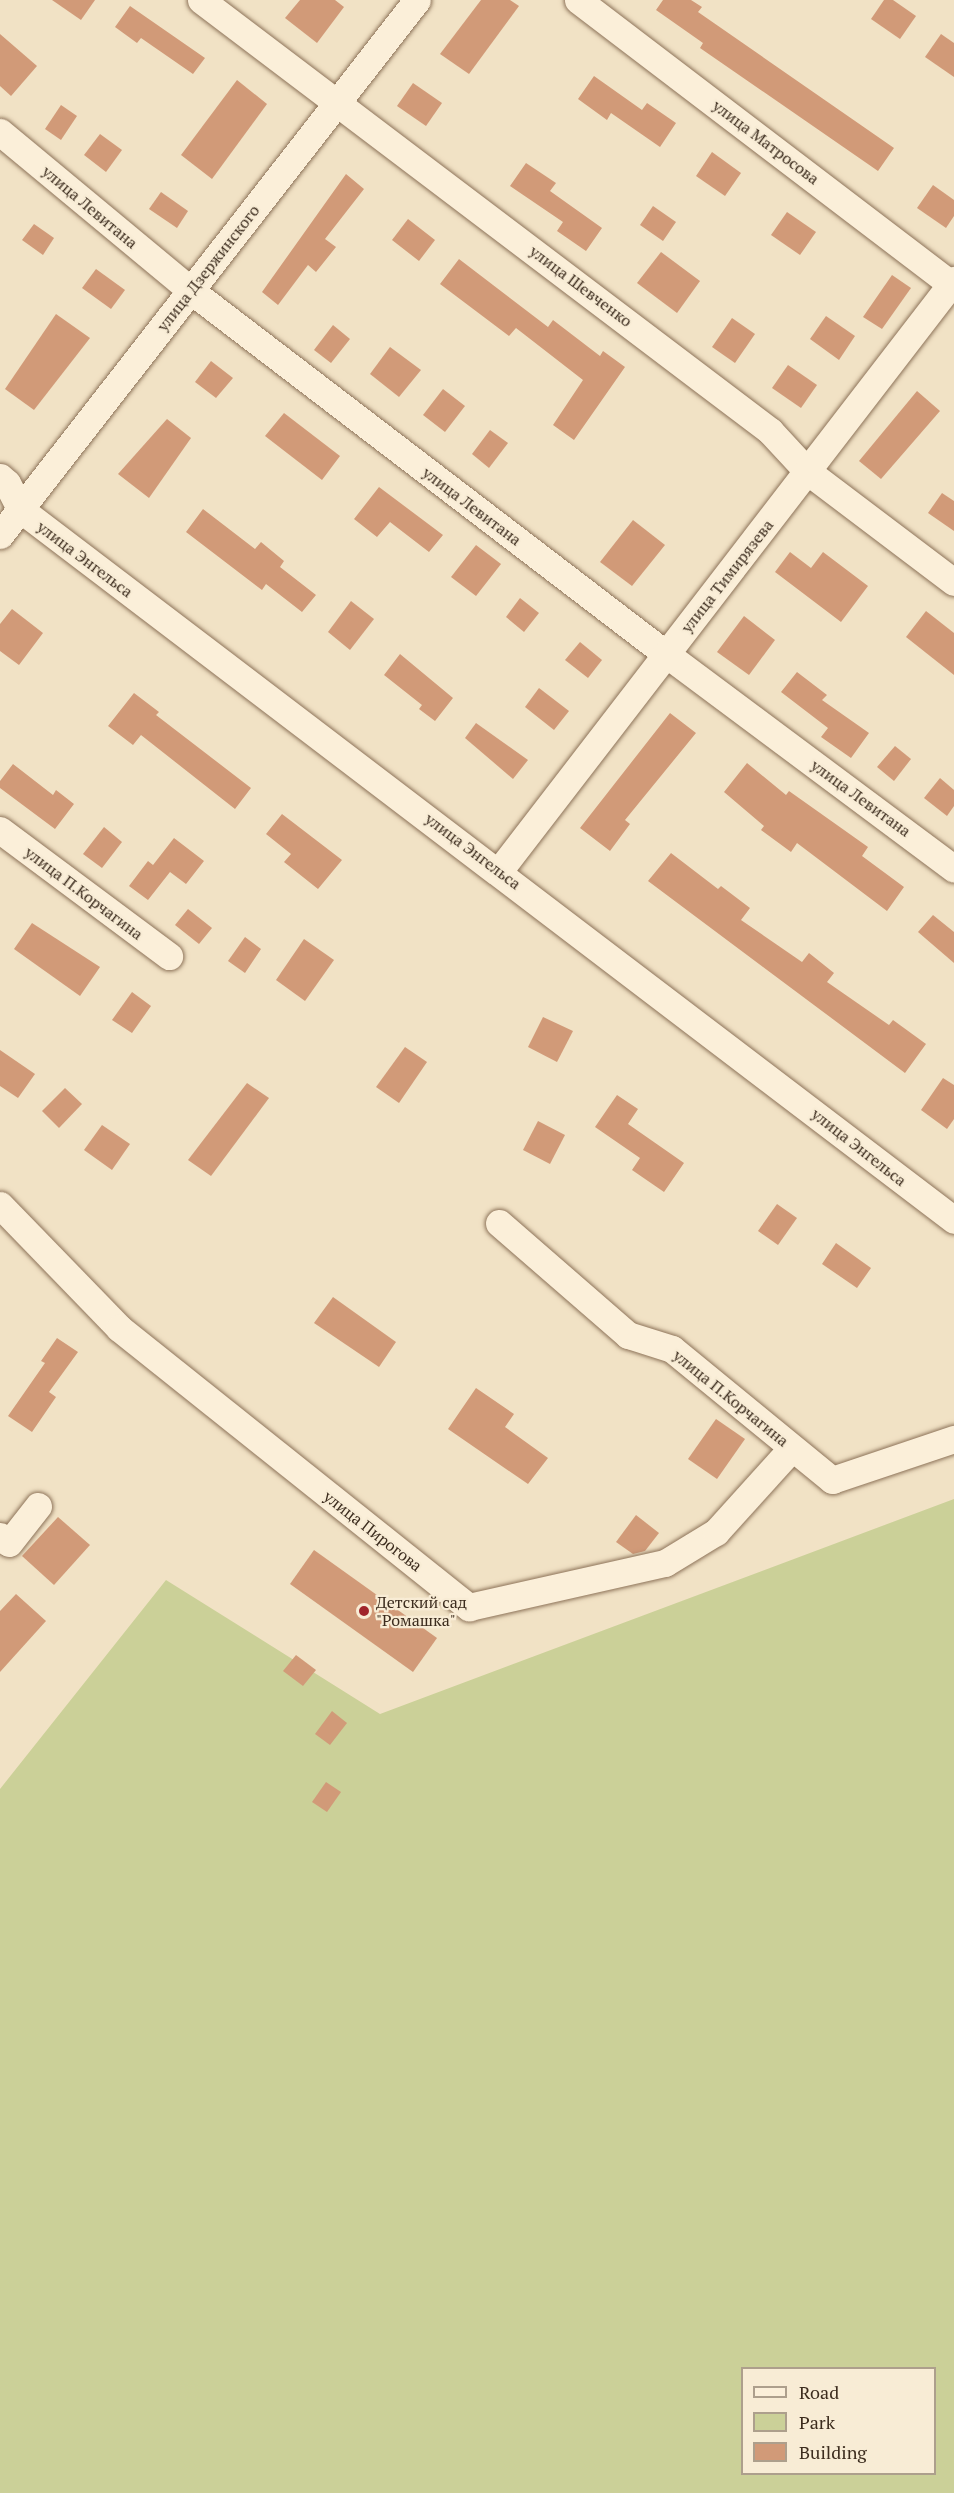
<!DOCTYPE html>
<html>
<head>
<meta charset="utf-8">
<style>
  body { margin:0 }
  #map { position:relative; width:954px; height:2493px; overflow:hidden; background:#f1e2c5; font-family:"PT Serif",serif }
  div>[style] { position:absolute }
  [style*='--x'] { left:calc(var(--x)*1px); top:calc(var(--y)*1px); width:calc(var(--w)*1px); rotate:calc(var(--a)*1deg) }
  .green>* { inset:0; background:#cbd098 }
  .building>* { inset:0; background:#d19a78 }
  .roads { filter:drop-shadow(0 0 2px #8d7359) drop-shadow(0 0 2px #8d7359) }
  .minor>* { height:27px; margin:-13.5px; padding:0 13.5px; transform-origin:13.5px; border-radius:13.5px; background:#fbefd9 }
  .dots>* { width:16px; height:16px; translate:-50% -50%; box-sizing:border-box; border:3px solid #f8ecd5; border-radius:50% }
  span { translate:-50% -50%; white-space:nowrap; text-align:center; line-height:1.15; -webkit-text-stroke:4.5px #f8ecd5; paint-order:stroke }
  .street-label { font-size:16px; color:#3c2c1e }
  .poi-label { font-size:16px; color:#3c2c1e }
  .left { translate:0 -50%; text-align:left }
  .legend { position:absolute; left:741px; top:2367px; width:195px; height:108px; box-sizing:border-box; background:#f8ecd5; border:2px solid #ad9f8c; margin:0; padding:8px 10px; list-style:none; font-size:18px; color:#3c2c1e }
  .legend li { display:flex; align-items:center; gap:12px; height:30px }
  .legend b { width:30px; border:2px solid #ad9f8c }
</style>
</head>
<body>
<div id="map">
  <div class="green">
    <div style="clip-path:polygon(evenodd,954px 1499px,954px 2493px,0 2493px,0 1789px,166px 1580px,380px 1714px,954px 1499px,742px 2368px,934px 2368px,934px 2474px,742px 2474px,742px 2368px)"></div>
  </div>
  <div class="building">
    <div style="clip-path:polygon(52px 0,95px 0,81px 20px)"></div>
    <div style="clip-path:polygon(300px 0,335px 0,344px 7px,317px 43px,285px 18px)"></div>
    <div style="clip-path:polygon(481px 0,510px 0,519px 6px,469px 74px,440px 54px)"></div>
    <div style="clip-path:polygon(663px 0,691px 0,702px 7px,698px 12px,894px 148px,878px 171px,700px 48px,703px 43px,656px 10px)"></div>
    <div style="clip-path:polygon(884px 0,893px 0,916px 16px,900px 39px,871px 19px)"></div>
    <div style="clip-path:polygon(130px 6px,205px 58px,193px 74px,141px 38px,137px 43px,115px 27px)"></div>
    <div style="clip-path:polygon(0 34px,37px 66px,11px 96px,0 86px)"></div>
    <div style="clip-path:polygon(941px 34px,954px 43px,954px 77px,925px 57px)"></div>
    <div style="clip-path:polygon(594px 76px,642px 110px,647px 103px,676px 123px,660px 147px,611px 113px,607px 120px,578px 99px)"></div>
    <div style="clip-path:polygon(237px 80px,267px 104px,212px 179px,181px 155px)"></div>
    <div style="clip-path:polygon(413px 83px,442px 103px,426px 126px,397px 106px)"></div>
    <div style="clip-path:polygon(61px 105px,77px 116px,61px 140px,45px 129px)"></div>
    <div style="clip-path:polygon(100px 134px,122px 150px,106px 172px,84px 155px)"></div>
    <div style="clip-path:polygon(712px 152px,741px 173px,725px 196px,696px 176px)"></div>
    <div style="clip-path:polygon(526px 163px,556px 183px,550px 191px,602px 228px,586px 251px,557px 231px,563px 222px,510px 186px)"></div>
    <div style="clip-path:polygon(346px 174px,364px 189px,325px 239px,336px 247px,316px 272px,308px 265px,278px 305px,262px 292px)"></div>
    <div style="clip-path:polygon(933px 185px,954px 200px,954px 216px,946px 228px,917px 208px)"></div>
    <div style="clip-path:polygon(161px 192px,188px 211px,177px 228px,149px 209px)"></div>
    <div style="clip-path:polygon(653px 206px,676px 222px,663px 241px,640px 225px)"></div>
    <div style="clip-path:polygon(787px 212px,816px 232px,800px 255px,771px 235px)"></div>
    <div style="clip-path:polygon(408px 219px,435px 240px,419px 261px,392px 240px)"></div>
    <div style="clip-path:polygon(34px 224px,54px 238px,43px 255px,22px 240px)"></div>
    <div style="clip-path:polygon(661px 252px,700px 281px,677px 313px,637px 283px)"></div>
    <div style="clip-path:polygon(459px 259px,548px 327px,553px 320px,600px 356px,603px 351px,625px 367px,574px 440px,553px 425px,583px 380px,516px 328px,509px 336px,440px 284px)"></div>
    <div style="clip-path:polygon(96px 269px,125px 290px,111px 309px,82px 288px)"></div>
    <div style="clip-path:polygon(892px 275px,911px 288px,882px 329px,863px 317px)"></div>
    <div style="clip-path:polygon(56px 314px,90px 338px,34px 410px,5px 389px)"></div>
    <div style="clip-path:polygon(826px 316px,855px 336px,839px 360px,810px 339px)"></div>
    <div style="clip-path:polygon(732px 318px,755px 334px,735px 363px,712px 347px)"></div>
    <div style="clip-path:polygon(333px 325px,350px 339px,331px 363px,314px 350px)"></div>
    <div style="clip-path:polygon(390px 347px,421px 370px,399px 397px,370px 374px)"></div>
    <div style="clip-path:polygon(211px 361px,233px 378px,216px 398px,195px 382px)"></div>
    <div style="clip-path:polygon(788px 365px,817px 385px,801px 408px,772px 388px)"></div>
    <div style="clip-path:polygon(443px 389px,465px 406px,445px 432px,423px 415px)"></div>
    <div style="clip-path:polygon(917px 391px,940px 411px,881px 479px,859px 461px)"></div>
    <div style="clip-path:polygon(284px 413px,340px 456px,322px 480px,265px 436px)"></div>
    <div style="clip-path:polygon(167px 419px,191px 438px,149px 498px,118px 474px)"></div>
    <div style="clip-path:polygon(490px 430px,508px 443px,489px 468px,472px 454px)"></div>
    <div style="clip-path:polygon(379px 487px,443px 535px,429px 552px,390px 522px,377px 537px,354px 519px)"></div>
    <div style="clip-path:polygon(942px 493px,954px 501px,954px 531px,928px 513px)"></div>
    <div style="clip-path:polygon(203px 509px,255px 549px,261px 542px,284px 561px,280px 567px,316px 595px,302px 612px,266px 584px,262px 590px,186px 532px)"></div>
    <div style="clip-path:polygon(633px 520px,665px 545px,632px 586px,600px 562px)"></div>
    <div style="clip-path:polygon(476px 545px,501px 564px,476px 596px,451px 577px)"></div>
    <div style="clip-path:polygon(790px 552px,811px 568px,823px 552px,868px 586px,841px 622px,775px 572px)"></div>
    <div style="clip-path:polygon(520px 598px,539px 613px,524px 632px,506px 617px)"></div>
    <div style="clip-path:polygon(351px 601px,374px 619px,350px 650px,328px 632px)"></div>
    <div style="clip-path:polygon(12px 609px,43px 633px,19px 665px,0 651px,0 624px)"></div>
    <div style="clip-path:polygon(926px 611px,954px 633px,954px 675px,906px 637px)"></div>
    <div style="clip-path:polygon(744px 616px,775px 640px,749px 675px,717px 652px)"></div>
    <div style="clip-path:polygon(580px 642px,602px 660px,588px 678px,565px 660px)"></div>
    <div style="clip-path:polygon(400px 654px,453px 698px,435px 721px,419px 709px,422px 705px,384px 675px)"></div>
    <div style="clip-path:polygon(797px 672px,827px 695px,822px 700px,869px 733px,851px 758px,821px 737px,828px 728px,781px 692px)"></div>
    <div style="clip-path:polygon(539px 688px,569px 711px,554px 730px,525px 707px)"></div>
    <div style="clip-path:polygon(134px 693px,159px 712px,156px 715px,251px 788px,235px 809px,141px 735px,133px 745px,108px 726px)"></div>
    <div style="clip-path:polygon(670px 713px,696px 733px,625px 820px,630px 824px,610px 851px,580px 828px)"></div>
    <div style="clip-path:polygon(476px 723px,528px 760px,513px 779px,465px 738px)"></div>
    <div style="clip-path:polygon(895px 746px,911px 759px,894px 781px,877px 767px)"></div>
    <div style="clip-path:polygon(747px 763px,786px 795px,789px 791px,868px 847px,862px 856px,904px 887px,887px 911px,797px 843px,791px 852px,761px 830px,764px 826px,724px 792px)"></div>
    <div style="clip-path:polygon(13px 764px,53px 795px,56px 790px,74px 804px,55px 829px,0 788px,0 781px)"></div>
    <div style="clip-path:polygon(940px 778px,954px 790px,954px 806px,947px 816px,924px 798px)"></div>
    <div style="clip-path:polygon(282px 814px,342px 860px,318px 889px,284px 862px,291px 854px,266px 834px)"></div>
    <div style="clip-path:polygon(104px 827px,122px 842px,102px 868px,83px 854px)"></div>
    <div style="clip-path:polygon(174px 838px,204px 861px,186px 884px,170px 872px,148px 900px,129px 886px,148px 861px,153px 865px)"></div>
    <div style="clip-path:polygon(671px 853px,718px 889px,721px 886px,750px 908px,741px 920px,802px 962px,809px 953px,834px 973px,827px 982px,889px 1025px,893px 1020px,926px 1044px,905px 1073px,648px 881px)"></div>
    <div style="clip-path:polygon(188px 909px,212px 928px,199px 944px,175px 925px)"></div>
    <div style="clip-path:polygon(933px 915px,954px 932px,954px 963px,918px 932px)"></div>
    <div style="clip-path:polygon(32px 923px,100px 967px,80px 996px,14px 949px)"></div>
    <div style="clip-path:polygon(245px 937px,261px 949px,245px 973px,228px 961px)"></div>
    <div style="clip-path:polygon(304px 939px,334px 960px,305px 1001px,276px 980px)"></div>
    <div style="clip-path:polygon(132px 992px,151px 1006px,132px 1033px,112px 1020px)"></div>
    <div style="clip-path:polygon(543px 1017px,573px 1031px,557px 1062px,528px 1047px)"></div>
    <div style="clip-path:polygon(405px 1047px,427px 1062px,399px 1103px,376px 1087px)"></div>
    <div style="clip-path:polygon(0 1050px,35px 1074px,18px 1098px,0 1086px)"></div>
    <div style="clip-path:polygon(943px 1078px,954px 1085px,954px 1119px,947px 1129px,921px 1110px)"></div>
    <div style="clip-path:polygon(247px 1083px,269px 1098px,211px 1176px,188px 1160px)"></div>
    <div style="clip-path:polygon(65px 1088px,82px 1104px,59px 1128px,42px 1111px)"></div>
    <div style="clip-path:polygon(617px 1095px,638px 1109px,628px 1124px,684px 1163px,664px 1192px,632px 1170px,640px 1158px,595px 1127px)"></div>
    <div style="clip-path:polygon(538px 1121px,565px 1135px,550px 1164px,523px 1150px)"></div>
    <div style="clip-path:polygon(102px 1125px,130px 1144px,112px 1170px,84px 1150px)"></div>
    <div style="clip-path:polygon(777px 1204px,797px 1218px,778px 1245px,758px 1231px)"></div>
    <div style="clip-path:polygon(836px 1243px,871px 1268px,857px 1288px,822px 1264px)"></div>
    <div style="clip-path:polygon(333px 1297px,396px 1342px,379px 1367px,314px 1323px)"></div>
    <div style="clip-path:polygon(57px 1338px,78px 1352px,49px 1392px,56px 1397px,32px 1432px,8px 1416px,45px 1363px,41px 1361px)"></div>
    <div style="clip-path:polygon(476px 1388px,514px 1414px,505px 1427px,548px 1458px,528px 1484px,448px 1429px)"></div>
    <div style="clip-path:polygon(716px 1419px,745px 1439px,717px 1479px,688px 1459px)"></div>
    <div style="clip-path:polygon(636px 1515px,659px 1533px,645px 1551px,633px 1554px,616px 1542px)"></div>
    <div style="clip-path:polygon(58px 1517px,90px 1545px,54px 1585px,22px 1556px)"></div>
    <div style="clip-path:polygon(314px 1550px,437px 1638px,413px 1672px,290px 1584px)"></div>
    <div style="clip-path:polygon(16px 1594px,46px 1621px,0 1672px,0 1611px)"></div>
    <div style="clip-path:polygon(296px 1655px,316px 1670px,303px 1686px,283px 1671px)"></div>
    <div style="clip-path:polygon(332px 1711px,347px 1723px,330px 1745px,315px 1734px)"></div>
    <div style="clip-path:polygon(326px 1782px,341px 1792px,327px 1812px,312px 1802px)"></div>
  </div>
  <div class="roads">
    <div class="minor">
      <div style="--x:201;--y:0;--w:714;--a:37.14"></div>
      <div style="--x:770;--y:431;--w:54;--a:47.2"></div>
      <div style="--x:807;--y:471;--w:184;--a:37.1"></div>
      <div style="--x:578;--y:0;--w:472;--a:37.3"></div>
      <div style="--x:0;--y:132;--w:247;--a:39.7"></div>
      <div style="--x:190;--y:290;--w:599;--a:37.41"></div>
      <div style="--x:666;--y:654;--w:359;--a:36.7"></div>
      <div style="--x:0;--y:477;--w:9;--a:41"></div>
      <div style="--x:7;--y:483;--w:29;--a:63"></div>
      <div style="--x:20;--y:509;--w:1174;--a:37.28"></div>
      <div style="--x:0;--y:535;--w:678;--a:-52.07"></div>
      <div style="--x:0;--y:830;--w:211;--a:36.7"></div>
      <div style="--x:499;--y:871;--w:746;--a:-52.41"></div>
      <div style="--x:0;--y:1205;--w:171;--a:45.9"></div>
      <div style="--x:119;--y:1328;--w:448;--a:38.6"></div>
      <div style="--x:469;--y:1607;--w:201;--a:-12.7"></div>
      <div style="--x:665;--y:1563;--w:60;--a:-31.3"></div>
      <div style="--x:716;--y:1532;--w:113;--a:-47.9"></div>
      <div style="--x:499;--y:1223;--w:171;--a:41"></div>
      <div style="--x:628;--y:1335;--w:46;--a:17.7"></div>
      <div style="--x:672;--y:1349;--w:207;--a:39.3"></div>
      <div style="--x:832;--y:1480;--w:129;--a:-18.6"></div>
      <div style="--x:0;--y:1536;--w:11;--a:38"></div>
      <div style="--x:9;--y:1543;--w:47;--a:-51.9"></div>
    </div>
  </div>
  <div class="dots">
    <div style="left:364px;top:1611px;background:#a0252b"></div>
  </div>
  <div class="street-label">
    <span style="left:766px;top:142px;rotate:37deg">улица Матросова</span>
    <span style="left:90px;top:207px;rotate:40deg">улица Левитана</span>
    <span style="left:208px;top:268px;rotate:-52deg">улица Дзержинского</span>
    <span style="left:581px;top:286px;rotate:37deg">улица Шевченко</span>
    <span style="left:472px;top:506px;rotate:37deg">улица Левитана</span>
    <span style="left:85px;top:559px;rotate:37deg">улица Энгельса</span>
    <span style="left:727px;top:576px;rotate:-52deg">улица Тимирязева</span>
    <span style="left:861px;top:798px;rotate:36deg">улица Левитана</span>
    <span style="left:473px;top:851px;rotate:37deg">улица Энгельса</span>
    <span style="left:84px;top:893px;rotate:37deg">улица П.Корчагина</span>
    <span style="left:859px;top:1147px;rotate:38deg">улица Энгельса</span>
    <span style="left:731px;top:1398px;rotate:39deg">улица П.Корчагина</span>
    <span style="left:373px;top:1531px;rotate:38deg">улица Пирогова</span>
  </div>
  <div class="poi-label">
    <span class="left" style="left:376px;top:1611px">Детский сад<br>"Ромашка"</span>
  </div>
  <ul class="legend">
  <li><b style="height:8px;background:#fbefd9"></b>Road</li>
  <li><b style="height:16px;background:#cbd098"></b>Park</li>
  <li><b style="height:16px;background:#d19a78"></b>Building</li>
  </ul>
</div>
</body>
</html>
